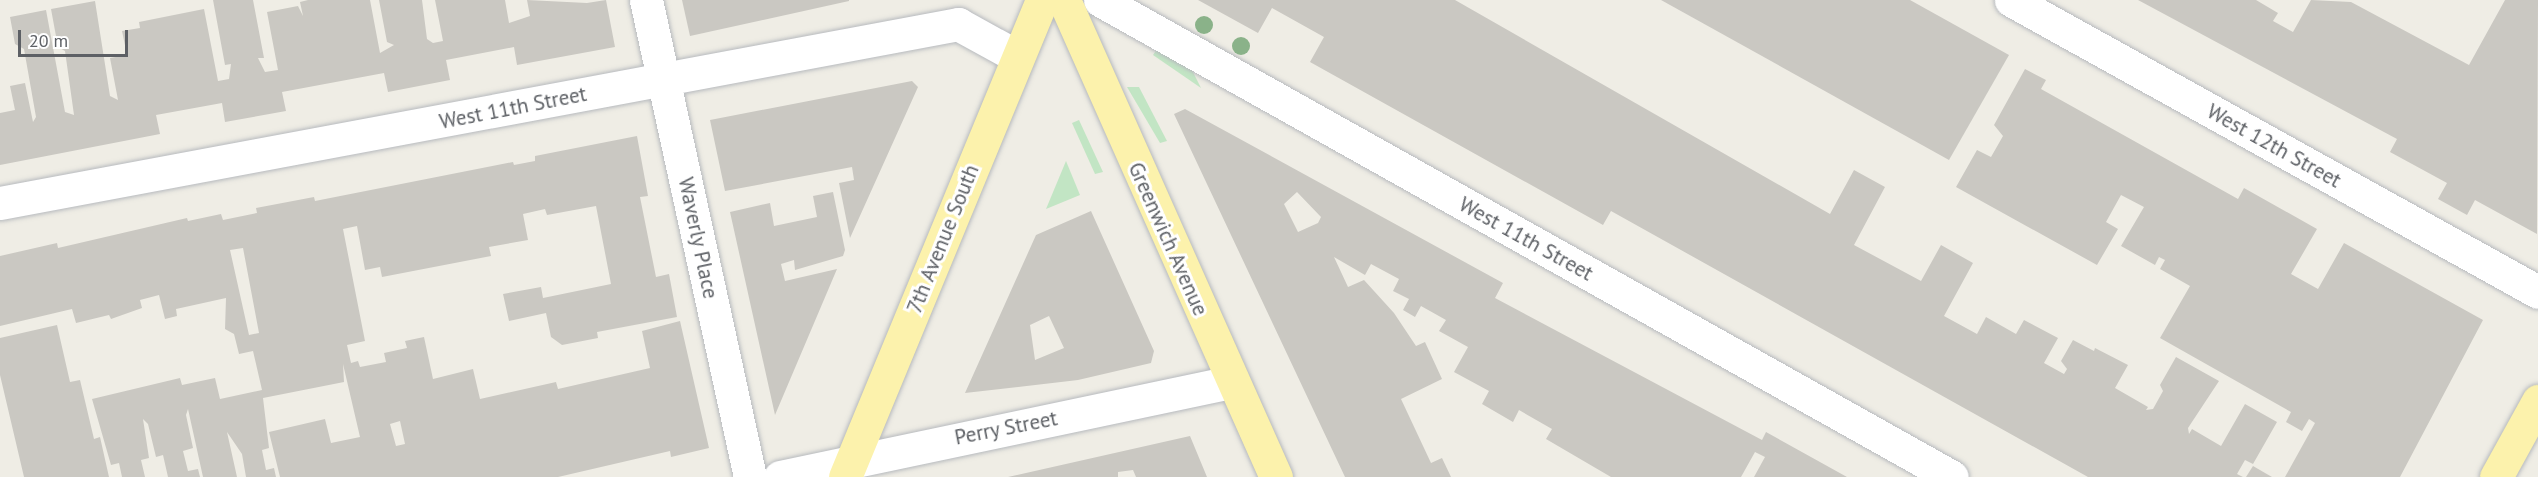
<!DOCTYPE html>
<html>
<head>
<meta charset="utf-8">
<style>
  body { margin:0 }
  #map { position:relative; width:2538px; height:477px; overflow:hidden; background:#efede5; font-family:"PT Sans",sans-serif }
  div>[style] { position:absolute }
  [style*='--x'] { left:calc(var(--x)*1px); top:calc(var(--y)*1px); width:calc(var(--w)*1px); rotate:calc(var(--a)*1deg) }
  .green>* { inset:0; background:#c2e5c4 }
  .building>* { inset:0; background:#cac8c2 }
  .roads { filter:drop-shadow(0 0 2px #b7babe) drop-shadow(0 0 2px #b7babe) }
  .minor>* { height:33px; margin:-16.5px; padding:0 16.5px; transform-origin:16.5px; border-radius:16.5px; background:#fff }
  .major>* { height:33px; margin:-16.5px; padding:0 16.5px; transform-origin:16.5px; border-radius:16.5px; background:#fcf2ac }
  .trees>* { width:18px; height:18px; margin:-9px; border-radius:50%; background:#8ab289 }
  span { translate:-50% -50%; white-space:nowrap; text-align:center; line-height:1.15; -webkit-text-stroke:6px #fff; paint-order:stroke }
  .street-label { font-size:21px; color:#5d6065 }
  .scale { position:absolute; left:18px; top:30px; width:110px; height:27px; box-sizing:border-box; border:3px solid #5d6065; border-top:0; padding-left:8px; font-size:18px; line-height:21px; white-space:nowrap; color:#5d6065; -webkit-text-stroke:4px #fff; paint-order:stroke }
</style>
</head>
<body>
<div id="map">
  <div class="green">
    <div style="clip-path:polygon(1157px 49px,1192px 70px,1201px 88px,1153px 55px)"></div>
    <div style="clip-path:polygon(1127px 87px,1139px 87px,1167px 141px,1160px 143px)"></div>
    <div style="clip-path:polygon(1079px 120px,1103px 172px,1095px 174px,1072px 123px)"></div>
    <div style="clip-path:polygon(1066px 161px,1080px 195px,1046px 209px)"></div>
  </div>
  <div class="building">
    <div style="clip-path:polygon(213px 0,253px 0,264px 58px,258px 58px,265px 72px,278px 70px,267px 12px,298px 6px,303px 16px,300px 2px,308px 0,370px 0,380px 53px,394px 45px,387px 42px,379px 0,422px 0,427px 39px,433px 43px,443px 41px,435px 0,505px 0,509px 23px,530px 16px,527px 0,587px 3px,606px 0,615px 47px,517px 65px,514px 47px,446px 60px,450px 80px,388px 92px,384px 73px,282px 92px,286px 111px,225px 122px,222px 103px,156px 115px,160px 134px,0 165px,0 113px,15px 110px,10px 86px,25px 83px,33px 122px,36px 117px,24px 49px,15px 44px,10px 17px,46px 10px,65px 112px,74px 115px,65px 51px,58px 47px,51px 9px,95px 1px,110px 96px,118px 100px,110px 58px,127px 55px,122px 31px,140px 28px,139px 22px,204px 9px,218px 81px,229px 79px,231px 64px,225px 65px)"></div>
    <div style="clip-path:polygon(682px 0,849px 0,849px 1px,690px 36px)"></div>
    <div style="clip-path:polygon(1198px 0,1455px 0,1830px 214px,1854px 170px,1885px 187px,1854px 245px,1921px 281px,1941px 245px,1973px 263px,1944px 316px,1977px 334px,1986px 317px,2016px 334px,2024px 320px,2058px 338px,2044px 363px,2064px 374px,2067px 369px,2061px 361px,2073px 340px,2094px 351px,2095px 348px,2128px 365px,2115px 388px,2148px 407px,2146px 410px,2153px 409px,2163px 391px,2160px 385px,2176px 357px,2219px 381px,2188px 428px,2189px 434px,2192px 429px,2221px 446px,2245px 404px,2277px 422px,2253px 464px,2245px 460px,2237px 474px,2243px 477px,2088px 477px,1611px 211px,1603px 225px,1310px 62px,1324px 37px,1272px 8px,1258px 33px)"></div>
    <div style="clip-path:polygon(1661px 0,1910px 0,2009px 55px,1949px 160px)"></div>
    <div style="clip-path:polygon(2138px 0,2256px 0,2278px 13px,2273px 21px,2293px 32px,2311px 0,2351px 2px,2469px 65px,2505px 0,2538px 0,2537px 234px,2475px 200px,2467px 215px,2438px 199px,2447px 183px,2390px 152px,2397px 139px)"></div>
    <div style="clip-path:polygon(2025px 69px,2046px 80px,2041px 89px,2238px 199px,2244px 188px,2317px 229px,2291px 274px,2318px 289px,2344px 243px,2483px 320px,2400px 477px,2285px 477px,2315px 423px,2309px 419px,2302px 431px,2286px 422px,2291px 412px,2160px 338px,2190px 286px,2160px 269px,2165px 260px,2159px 257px,2155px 265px,2121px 246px,2144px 207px,2121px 195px,2106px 222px,2118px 229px,2097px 265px,1956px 187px,1977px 150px,1991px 157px,2003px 136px,1994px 125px)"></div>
    <div style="clip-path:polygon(912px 81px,918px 87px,850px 238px,839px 183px,854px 180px,852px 167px,725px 191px,710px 120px)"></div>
    <div style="clip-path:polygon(evenodd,1185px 109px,1503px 283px,1495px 298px,1762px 440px,1766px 432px,1847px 477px,1754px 477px,1765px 457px,1755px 452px,1741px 477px,1611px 477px,1546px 439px,1552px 429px,1519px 410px,1513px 422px,1482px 404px,1489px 391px,1454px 372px,1468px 347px,1439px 331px,1446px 320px,1421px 306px,1415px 317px,1403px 310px,1409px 299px,1393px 291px,1399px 279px,1371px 264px,1365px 275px,1334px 257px,1348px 287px,1364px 280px,1394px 313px,1416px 346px,1425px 342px,1442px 379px,1401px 399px,1431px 463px,1442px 458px,1451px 477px,1345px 477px,1174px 114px,1185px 109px,1297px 192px,1321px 217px,1318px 223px,1298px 232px,1284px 204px,1297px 192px)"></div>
    <div style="clip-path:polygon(evenodd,637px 136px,648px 196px,640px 197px,656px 277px,669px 274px,677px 317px,597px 332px,598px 338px,562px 345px,551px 337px,546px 313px,509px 321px,503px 294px,541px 287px,543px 298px,611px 284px,596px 206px,547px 215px,545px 209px,523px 214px,528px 240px,489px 247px,491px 256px,382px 277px,380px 267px,365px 270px,357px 226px,343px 229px,365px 341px,347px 345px,351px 363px,358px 361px,360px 367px,386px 362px,384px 353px,407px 348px,405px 341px,424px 337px,433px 379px,473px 369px,480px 399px,556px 382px,558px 389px,650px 368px,642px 331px,680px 321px,709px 448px,671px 457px,670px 451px,558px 477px,280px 477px,269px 432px,325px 419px,331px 443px,360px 437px,343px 364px,344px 382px,263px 398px,269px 448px,262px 450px,266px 470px,274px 468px,276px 477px,246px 477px,242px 454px,227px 432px,237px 477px,203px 477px,188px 409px,186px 415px,193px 448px,183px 451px,188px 471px,198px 469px,200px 477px,168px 477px,163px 455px,156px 457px,148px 424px,143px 419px,149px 458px,141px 460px,145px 477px,122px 477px,119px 463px,111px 465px,92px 399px,180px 378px,182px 385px,215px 378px,220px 399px,262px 390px,253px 351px,239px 354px,234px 334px,225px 329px,226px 298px,176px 309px,177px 316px,165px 319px,159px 295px,140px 300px,142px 308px,111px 319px,109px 315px,76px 323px,72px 309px,0 326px,0 256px,57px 243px,58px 248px,187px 218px,188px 221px,221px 214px,223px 220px,257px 213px,256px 208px,314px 197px,315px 201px,513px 162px,514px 165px,535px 161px,535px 156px,637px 136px,243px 248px,259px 333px,249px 335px,230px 250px,243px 248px,637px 136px,400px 421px,405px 444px,396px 446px,390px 424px,400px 421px)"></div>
    <div style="clip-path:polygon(833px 192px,845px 250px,843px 256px,795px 270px,794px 260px,781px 264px,785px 281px,837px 269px,775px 415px,730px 212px,770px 203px,774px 226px,817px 217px,813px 196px)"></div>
    <div style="clip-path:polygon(evenodd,1091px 211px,1154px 351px,1151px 363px,1078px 380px,965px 393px,1036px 235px,1091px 211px,1049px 316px,1064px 348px,1035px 360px,1030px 325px,1049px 316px)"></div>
    <div style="clip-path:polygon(57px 325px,70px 382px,80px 380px,94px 439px,100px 437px,109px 477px,24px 477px,0 375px,0 338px)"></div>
    <div style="clip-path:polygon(1190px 436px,1207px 477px,1136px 477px,1133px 470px,1118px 472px,1118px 477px,1008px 477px)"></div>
    <div style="clip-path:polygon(2253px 466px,2272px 477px,2246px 477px)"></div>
  </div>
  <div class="roads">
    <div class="minor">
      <div style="--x:646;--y:0;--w:488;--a:77.7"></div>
      <div style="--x:1100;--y:0;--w:976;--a:29.24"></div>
      <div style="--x:2011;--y:0;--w:602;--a:28.99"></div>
      <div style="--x:0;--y:203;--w:975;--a:-10.58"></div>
      <div style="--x:958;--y:24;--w:68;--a:28.8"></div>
      <div style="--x:780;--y:477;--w:462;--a:-11.9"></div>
    </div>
    <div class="major">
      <div style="--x:1064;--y:0;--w:522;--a:66.04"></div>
      <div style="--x:845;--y:477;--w:516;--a:-67.56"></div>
      <div style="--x:2496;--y:477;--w:87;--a:-61.1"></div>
    </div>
  </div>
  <div class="trees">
    <div style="left:1204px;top:25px"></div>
    <div style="left:1241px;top:46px"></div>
  </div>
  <div class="street-label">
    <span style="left:513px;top:108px;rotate:-11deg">West 11th Street</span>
    <span style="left:2274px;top:146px;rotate:29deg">West 12th Street</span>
    <span style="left:698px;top:238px;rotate:78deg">Waverly Place</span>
    <span style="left:943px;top:239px;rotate:-68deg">7th Avenue South</span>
    <span style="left:1168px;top:239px;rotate:66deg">Greenwich Avenue</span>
    <span style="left:1526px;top:239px;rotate:29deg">West 11th Street</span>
    <span style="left:1006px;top:428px;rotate:-11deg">Perry Street</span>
  </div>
  <div class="scale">20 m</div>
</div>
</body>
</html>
